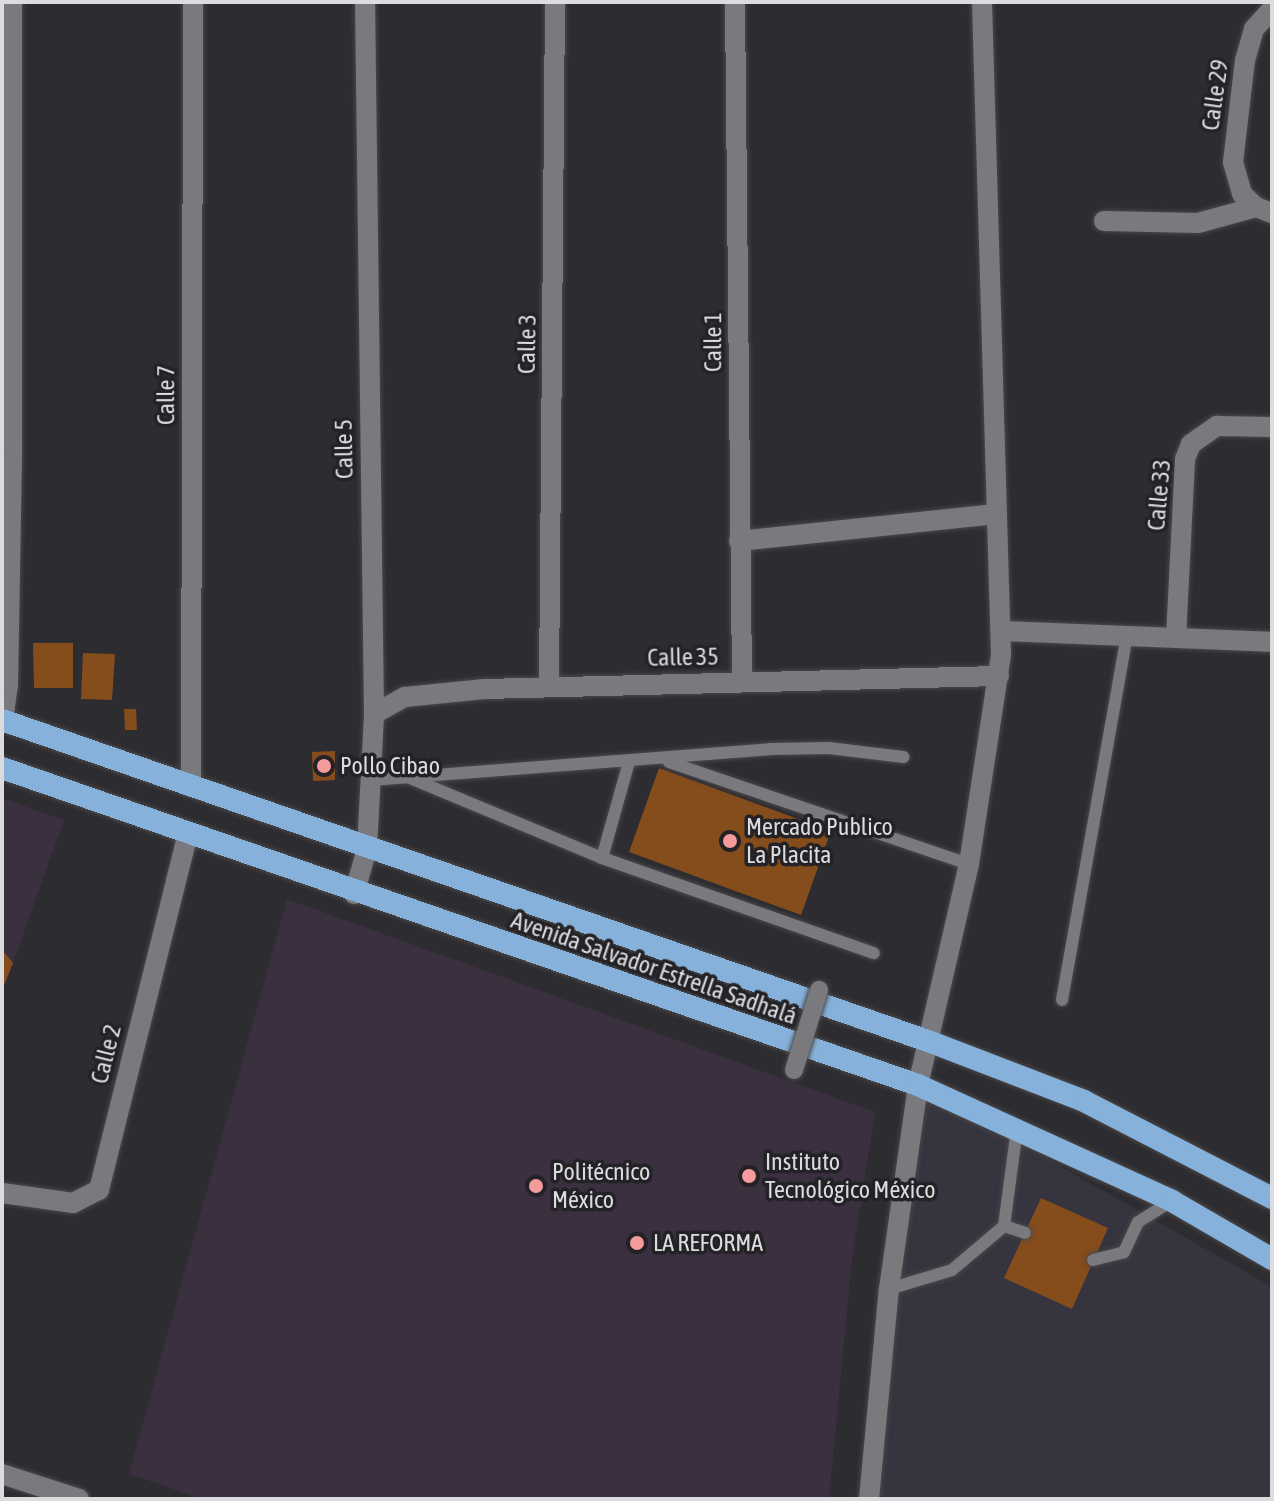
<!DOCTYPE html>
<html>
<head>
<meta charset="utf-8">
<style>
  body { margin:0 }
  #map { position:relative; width:1274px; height:1501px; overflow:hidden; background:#2d2c30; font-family:"Asap Condensed",sans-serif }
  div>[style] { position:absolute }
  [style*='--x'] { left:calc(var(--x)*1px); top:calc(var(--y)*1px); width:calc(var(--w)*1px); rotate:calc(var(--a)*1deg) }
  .built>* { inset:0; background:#36343e }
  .education>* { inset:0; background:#3a303f }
  .building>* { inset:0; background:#864d1c }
  .roads { filter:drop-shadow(0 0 2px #49484b) drop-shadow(0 0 2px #49484b) }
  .service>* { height:12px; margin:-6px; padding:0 6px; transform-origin:6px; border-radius:6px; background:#7a7a7e }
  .minor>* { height:20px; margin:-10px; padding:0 10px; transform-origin:10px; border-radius:10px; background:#7a7a7e }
  .tertiary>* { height:20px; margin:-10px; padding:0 10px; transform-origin:10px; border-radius:10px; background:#7a7a7e }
  .secondary>* { height:20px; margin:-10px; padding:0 10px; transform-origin:10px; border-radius:10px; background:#7a7a7e }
  .trunk>* { height:22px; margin:-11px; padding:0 11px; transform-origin:11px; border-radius:11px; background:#85b1da }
  .bridges { filter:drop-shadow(0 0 2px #49484b) drop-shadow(0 0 2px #49484b) }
  .pedestrian-bridge>* { height:18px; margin:-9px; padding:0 9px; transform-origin:9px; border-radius:9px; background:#7a7a7e }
  .dots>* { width:22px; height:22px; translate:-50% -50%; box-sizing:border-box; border:4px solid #232226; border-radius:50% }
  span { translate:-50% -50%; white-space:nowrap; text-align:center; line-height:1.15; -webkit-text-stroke:7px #232226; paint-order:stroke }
  .street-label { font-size:24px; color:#dcdbde }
  .poi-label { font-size:24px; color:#dcdbde }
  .left { translate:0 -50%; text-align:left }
  .frame { position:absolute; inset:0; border:4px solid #dcdbde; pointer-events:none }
</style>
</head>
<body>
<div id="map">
  <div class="built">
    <div style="clip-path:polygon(918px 1085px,1272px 1287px,1272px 1499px,870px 1499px)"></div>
  </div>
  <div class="education">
    <div style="clip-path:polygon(2px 798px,64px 820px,2px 994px)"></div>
    <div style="clip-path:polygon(287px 899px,875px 1112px,852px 1259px,829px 1499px,202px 1499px,129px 1474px)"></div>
  </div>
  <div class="building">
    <div style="clip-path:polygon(33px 643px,73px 643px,73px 688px,34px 688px)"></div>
    <div style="clip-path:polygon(83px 653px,115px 654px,112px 700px,81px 699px)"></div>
    <div style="clip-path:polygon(124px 709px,136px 709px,137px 730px,125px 730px)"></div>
    <div style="clip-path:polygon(335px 751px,335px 780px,313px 781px,312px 752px)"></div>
    <div style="clip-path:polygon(659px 768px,831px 831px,801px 915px,629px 852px)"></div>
    <div style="clip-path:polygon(2px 950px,13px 963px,2px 990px)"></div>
    <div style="clip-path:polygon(1041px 1198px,1108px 1228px,1072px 1309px,1004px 1278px)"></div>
  </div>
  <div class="roads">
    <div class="service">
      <div style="--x:669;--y:762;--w:317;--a:18.8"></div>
      <div style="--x:410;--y:778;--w:208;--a:22.6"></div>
      <div style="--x:602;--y:858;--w:288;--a:19.3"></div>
      <div style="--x:371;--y:780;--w:400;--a:-4.4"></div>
      <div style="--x:770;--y:749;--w:59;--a:-1"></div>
      <div style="--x:829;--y:748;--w:75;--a:6.9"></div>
      <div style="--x:602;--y:858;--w:100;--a:-74.3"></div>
      <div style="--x:1062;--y:1000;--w:370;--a:-79.9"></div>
      <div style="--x:1004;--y:1226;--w:22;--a:18"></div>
      <div style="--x:1093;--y:1260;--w:32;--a:-14"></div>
      <div style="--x:1124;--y:1252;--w:33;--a:-65"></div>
      <div style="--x:1138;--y:1222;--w:40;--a:-32"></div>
      <div style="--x:889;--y:1289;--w:66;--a:-16.8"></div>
      <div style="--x:952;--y:1270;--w:68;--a:-40.2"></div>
      <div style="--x:1004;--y:1226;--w:99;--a:-82.4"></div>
    </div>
    <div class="minor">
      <div style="--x:735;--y:2;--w:680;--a:89.41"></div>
      <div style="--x:1272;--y:9;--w:27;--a:132"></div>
      <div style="--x:1254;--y:29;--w:32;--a:106"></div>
      <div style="--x:1245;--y:60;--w:103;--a:96.7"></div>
      <div style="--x:1233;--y:162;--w:33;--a:74"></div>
      <div style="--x:1242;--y:194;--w:19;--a:43"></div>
      <div style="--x:1256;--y:207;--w:17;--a:21"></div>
      <div style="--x:1104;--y:221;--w:94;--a:1.2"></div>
      <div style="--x:1198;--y:223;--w:60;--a:-15.4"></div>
      <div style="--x:739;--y:541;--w:258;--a:-6"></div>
      <div style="--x:1001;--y:631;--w:271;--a:2.3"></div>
      <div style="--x:1176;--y:638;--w:179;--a:-87.1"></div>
      <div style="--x:1185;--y:459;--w:16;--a:-68"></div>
      <div style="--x:1191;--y:444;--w:32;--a:-35"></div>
      <div style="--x:1217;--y:426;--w:55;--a:1"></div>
      <div style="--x:549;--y:687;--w:685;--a:-89.5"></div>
      <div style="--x:374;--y:714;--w:35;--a:-29"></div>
      <div style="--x:405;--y:697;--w:80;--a:-5.7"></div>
      <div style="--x:485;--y:689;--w:514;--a:-1.45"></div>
      <div style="--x:3;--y:720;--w:34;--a:-82"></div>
      <div style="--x:8;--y:686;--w:240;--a:-89"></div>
      <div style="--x:12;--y:446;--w:444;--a:-90"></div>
      <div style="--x:191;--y:787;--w:785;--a:-89.85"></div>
      <div style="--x:354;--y:894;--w:47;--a:-73.9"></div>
      <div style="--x:367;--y:849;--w:135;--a:-87"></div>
      <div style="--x:374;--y:714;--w:712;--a:-90.72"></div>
      <div style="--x:2;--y:1193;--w:72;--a:8"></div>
      <div style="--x:73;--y:1203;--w:29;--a:-27"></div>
      <div style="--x:99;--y:1190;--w:368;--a:-76"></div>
      <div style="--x:2;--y:1474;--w:81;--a:18"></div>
    </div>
    <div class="tertiary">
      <div style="--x:869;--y:1499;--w:211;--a:-84.6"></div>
      <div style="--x:889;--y:1289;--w:206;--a:-81.9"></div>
    </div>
    <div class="secondary">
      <div style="--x:918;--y:1085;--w:227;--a:-77"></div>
      <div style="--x:969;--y:864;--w:212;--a:-81.3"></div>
      <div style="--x:1001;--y:654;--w:652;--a:-91.67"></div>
    </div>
    <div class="trunk">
      <div style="--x:2;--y:720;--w:980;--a:19.12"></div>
      <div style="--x:928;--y:1041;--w:167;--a:21"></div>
      <div style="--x:1084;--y:1101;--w:212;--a:27.3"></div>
      <div style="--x:2;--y:768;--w:969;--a:19.09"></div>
      <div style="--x:918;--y:1085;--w:279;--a:24.5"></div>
      <div style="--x:1172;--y:1201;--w:116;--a:30.1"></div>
    </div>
  </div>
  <div class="bridges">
    <div class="pedestrian-bridge">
      <div style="--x:794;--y:1070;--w:84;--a:-72.6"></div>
    </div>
  </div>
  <div class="dots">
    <div style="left:324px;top:766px;background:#f59b9c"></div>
    <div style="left:730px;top:841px;background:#f59b9c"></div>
    <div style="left:749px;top:1176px;background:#f59b9c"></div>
    <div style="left:536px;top:1186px;background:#f59b9c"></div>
    <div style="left:637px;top:1243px;background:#f59b9c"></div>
  </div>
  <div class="street-label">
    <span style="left:1215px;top:95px;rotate:-82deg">Calle 29</span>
    <span style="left:713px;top:342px;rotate:-90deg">Calle 1</span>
    <span style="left:527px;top:344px;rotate:-89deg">Calle 3</span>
    <span style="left:166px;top:395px;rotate:-90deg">Calle 7</span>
    <span style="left:344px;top:449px;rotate:-91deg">Calle 5</span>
    <span style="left:1159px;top:495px;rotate:-85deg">Calle 33</span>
    <span style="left:683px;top:657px;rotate:-1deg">Calle 35</span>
    <span style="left:654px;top:968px;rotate:19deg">Avenida Salvador Estrella Sadhalá</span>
    <span style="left:106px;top:1054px;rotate:-76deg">Calle 2</span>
  </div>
  <div class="poi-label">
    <span class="left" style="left:340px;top:766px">Pollo Cibao</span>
    <span class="left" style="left:746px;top:841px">Mercado Publico<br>La Placita</span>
    <span class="left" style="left:765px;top:1176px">Instituto<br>Tecnológico México</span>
    <span class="left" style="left:552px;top:1186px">Politécnico<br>México</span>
    <span class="left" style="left:653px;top:1243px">LA REFORMA</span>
  </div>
  <div class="frame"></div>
</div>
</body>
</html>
